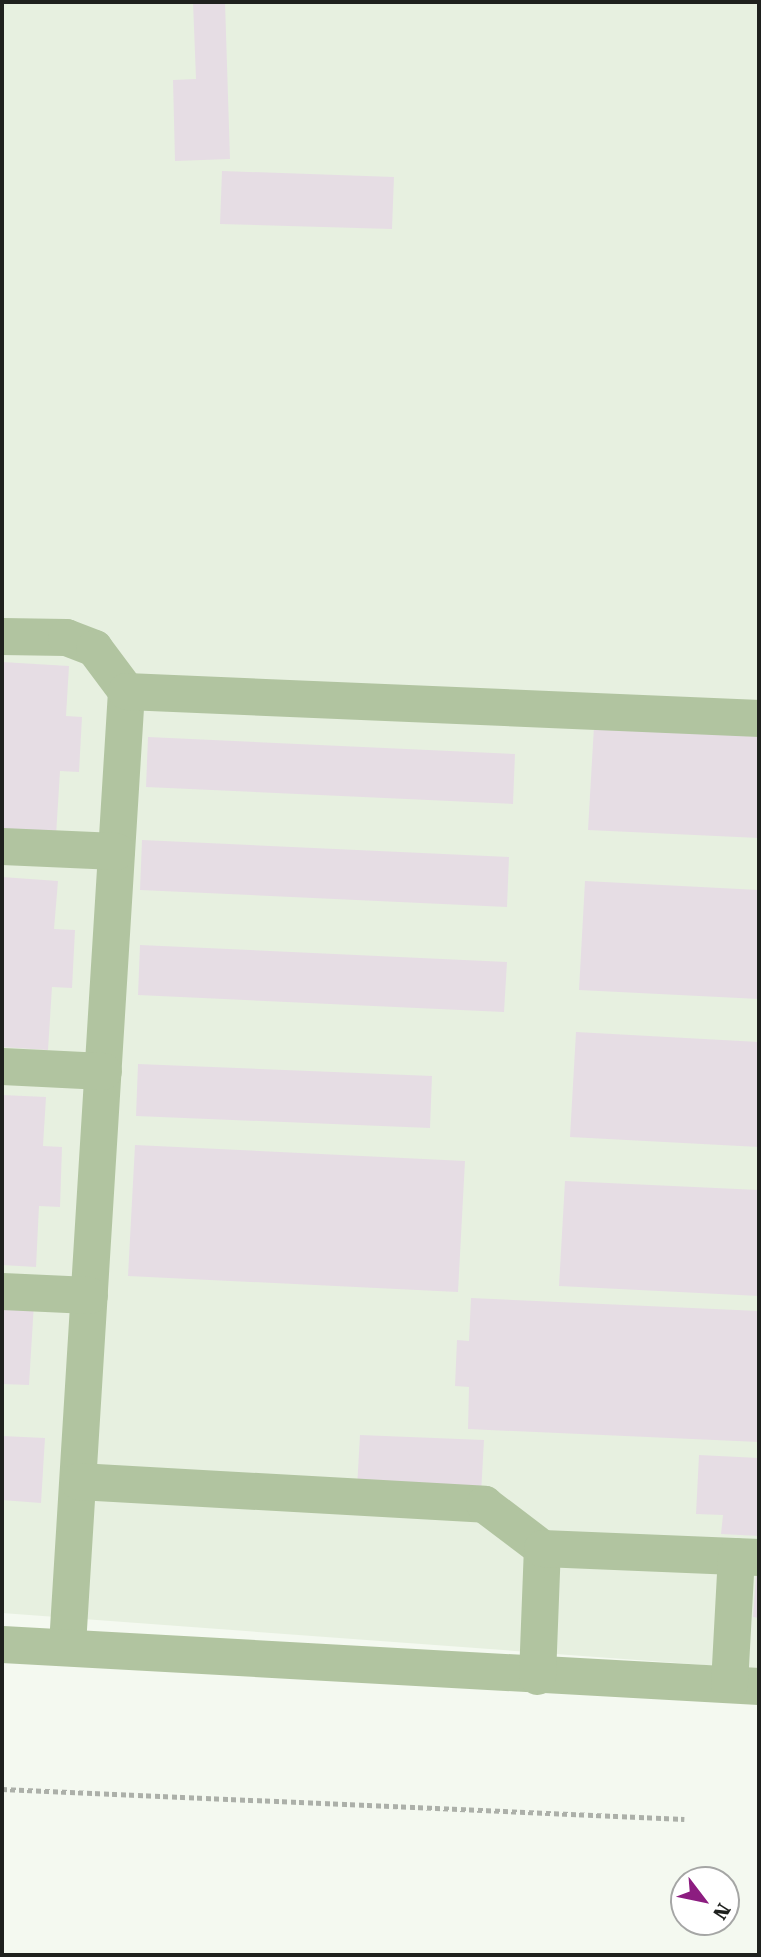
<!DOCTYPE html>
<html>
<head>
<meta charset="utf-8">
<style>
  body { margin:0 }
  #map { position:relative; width:761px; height:1957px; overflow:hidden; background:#f4f9f0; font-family:"Roboto Serif",serif }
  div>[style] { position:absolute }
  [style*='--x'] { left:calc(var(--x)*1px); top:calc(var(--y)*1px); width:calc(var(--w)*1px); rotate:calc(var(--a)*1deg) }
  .built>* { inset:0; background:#e7f0e0 }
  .building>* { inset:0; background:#e6dde4 }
  .path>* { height:4.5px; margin-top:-2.25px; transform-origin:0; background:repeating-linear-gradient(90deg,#acb0a9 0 5px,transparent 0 8.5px) }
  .minor>* { height:37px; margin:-18.5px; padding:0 18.5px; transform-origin:18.5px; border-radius:18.5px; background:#b1c4a0 }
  span { translate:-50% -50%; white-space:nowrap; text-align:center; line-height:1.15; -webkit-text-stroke:6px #fff; paint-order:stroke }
  .frame { position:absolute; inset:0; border:4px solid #1f211e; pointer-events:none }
  .north { position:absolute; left:670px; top:1866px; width:70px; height:70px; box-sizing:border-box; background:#fff; border:2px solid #a5a6a5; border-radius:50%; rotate:122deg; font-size:19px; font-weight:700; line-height:28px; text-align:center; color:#1f211e }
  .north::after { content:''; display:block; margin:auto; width:24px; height:32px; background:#8c1d80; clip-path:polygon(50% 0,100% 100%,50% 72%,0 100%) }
</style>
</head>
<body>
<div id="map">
  <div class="built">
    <div style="clip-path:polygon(2px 2px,759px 2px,759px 1669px,2px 1613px)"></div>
  </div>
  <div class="building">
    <div style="clip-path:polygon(193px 2px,225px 2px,230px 159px,175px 161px,173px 80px,196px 79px)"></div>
    <div style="clip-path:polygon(222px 171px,394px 177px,392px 229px,220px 224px)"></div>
    <div style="clip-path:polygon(2px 662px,69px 666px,66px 716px,82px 717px,79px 772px,60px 771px,56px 836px,2px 833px)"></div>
    <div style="clip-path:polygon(594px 726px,759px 734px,759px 838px,588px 830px)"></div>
    <div style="clip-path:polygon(148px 737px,515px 754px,513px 804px,146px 787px)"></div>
    <div style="clip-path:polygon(142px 840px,509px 857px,507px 907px,140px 890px)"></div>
    <div style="clip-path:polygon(2px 877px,58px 881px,54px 929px,75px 930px,72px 988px,52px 987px,48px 1050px,2px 1047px)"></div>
    <div style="clip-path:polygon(585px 881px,759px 890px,759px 999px,579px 990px)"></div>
    <div style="clip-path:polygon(140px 945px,507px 962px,504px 1012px,138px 995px)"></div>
    <div style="clip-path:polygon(576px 1032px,759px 1042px,759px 1147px,570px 1137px)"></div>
    <div style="clip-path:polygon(138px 1064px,432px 1076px,430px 1128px,136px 1116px)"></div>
    <div style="clip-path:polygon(2px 1095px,46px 1097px,43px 1146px,62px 1147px,60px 1207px,39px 1206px,36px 1267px,2px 1265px)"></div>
    <div style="clip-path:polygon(135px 1145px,465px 1161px,458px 1292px,128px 1276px)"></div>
    <div style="clip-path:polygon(565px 1181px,759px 1190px,759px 1296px,559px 1286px)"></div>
    <div style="clip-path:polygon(471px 1298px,759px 1311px,759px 1442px,468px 1429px,469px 1387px,455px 1386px,457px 1340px,469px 1341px)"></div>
    <div style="clip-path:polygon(2px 1301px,34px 1303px,29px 1385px,2px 1384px)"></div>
    <div style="clip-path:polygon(360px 1435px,484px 1440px,481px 1494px,357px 1488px)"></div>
    <div style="clip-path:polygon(2px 1436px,45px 1438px,41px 1503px,2px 1500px)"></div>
    <div style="clip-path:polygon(699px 1455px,759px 1458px,759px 1536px,721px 1534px,723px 1515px,696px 1514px)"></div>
    <div style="clip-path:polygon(756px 1576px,759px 1576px,759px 1618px,753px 1617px)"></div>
  </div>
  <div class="path">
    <div style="--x:2;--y:1789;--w:683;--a:2.52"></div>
  </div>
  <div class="minor">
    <div style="--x:2;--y:636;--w:64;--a:0.9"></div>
    <div style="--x:66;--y:637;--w:30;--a:21"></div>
    <div style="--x:94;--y:648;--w:54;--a:53.3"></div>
    <div style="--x:126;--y:691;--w:957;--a:93.54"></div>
    <div style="--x:126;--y:691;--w:634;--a:2.44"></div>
    <div style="--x:2;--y:846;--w:114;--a:2.5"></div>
    <div style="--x:2;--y:1066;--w:101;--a:2.8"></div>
    <div style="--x:2;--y:1291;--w:87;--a:2.6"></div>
    <div style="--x:78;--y:1481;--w:407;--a:3.2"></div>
    <div style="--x:484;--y:1504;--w:73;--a:37.2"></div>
    <div style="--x:2;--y:1644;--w:758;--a:3.18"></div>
    <div style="--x:537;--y:1676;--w:128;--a:-87.8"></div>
    <div style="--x:542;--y:1548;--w:217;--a:2.4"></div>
    <div style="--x:729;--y:1684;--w:128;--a:-86.9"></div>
  </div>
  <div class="frame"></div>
  <div class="north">N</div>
</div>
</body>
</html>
